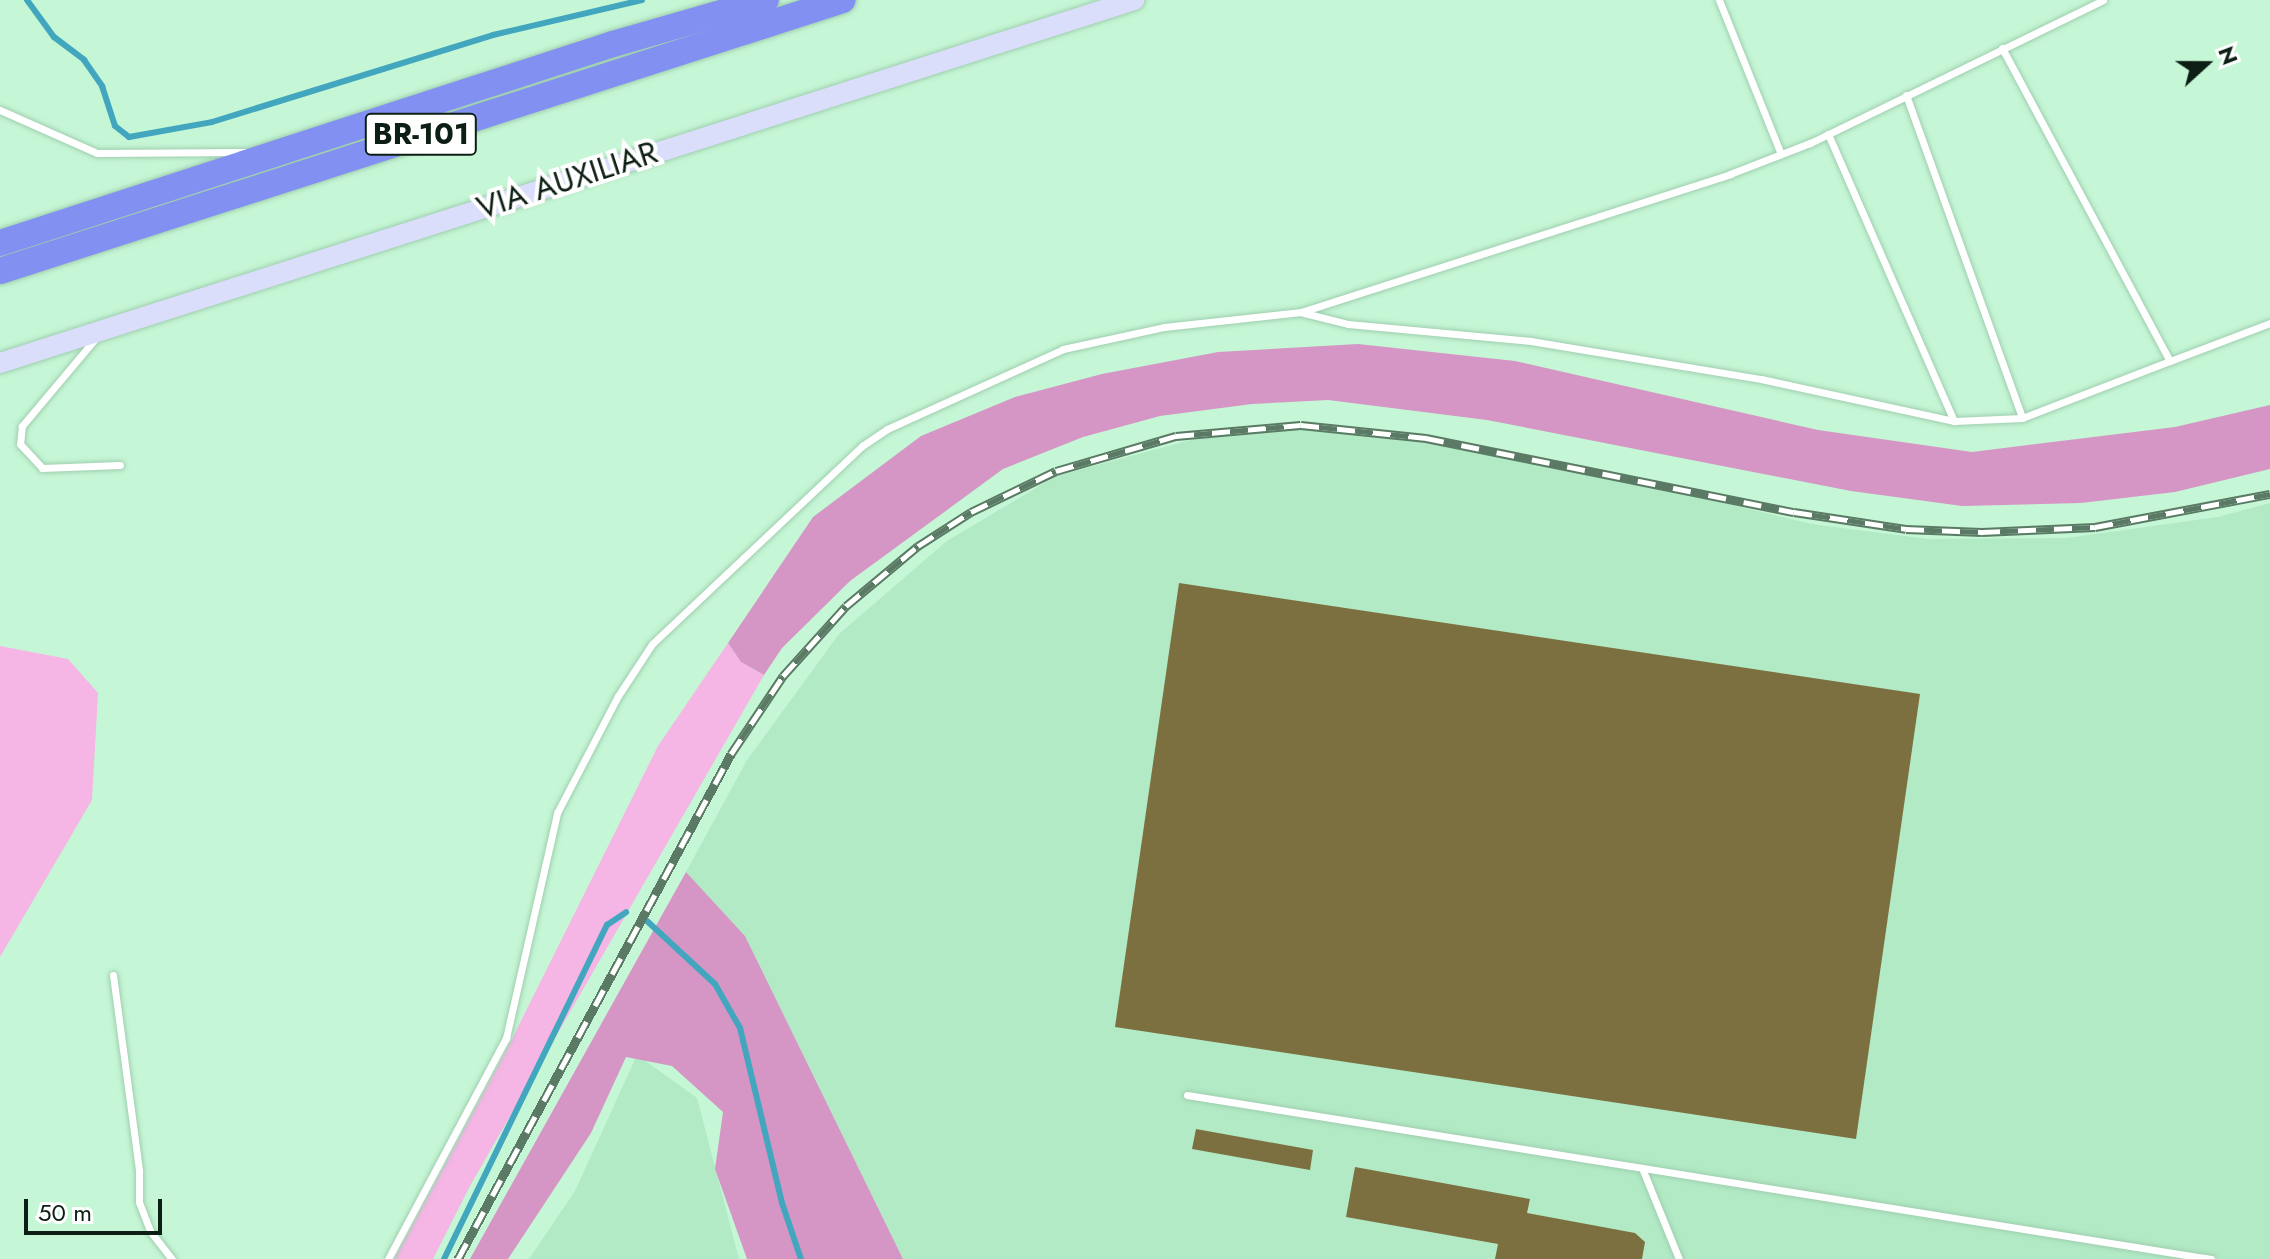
<!DOCTYPE html>
<html>
<head>
<meta charset="utf-8">
<style>
  body { margin:0 }
  #map { position:relative; width:2270px; height:1259px; overflow:hidden; background:#c5f6d5; font-family:Jost,sans-serif }
  div>[style] { position:absolute }
  [style*='--x'] { left:calc(var(--x)*1px); top:calc(var(--y)*1px); width:calc(var(--w)*1px); rotate:calc(var(--a)*1deg) }
  .built>* { inset:0; background:#b2eac5 }
  .green>* { inset:0; background:#f5b5e5 }
  .forest>* { inset:0; background:#d596c5 }
  .stream>* { height:6px; margin:-3px; padding:0 3px; transform-origin:3px; border-radius:3px; background:#42a7be }
  .building>* { inset:0; background:#7c7041 }
  .roads { filter:drop-shadow(0 0 2px #9fceaf) drop-shadow(0 0 2px #9fceaf) }
  .lane>* { height:7px; margin:-3.5px; padding:0 3.5px; transform-origin:3.5px; border-radius:3.5px; background:#fff }
  .secondary>* { height:20px; margin:-10px; padding:0 10px; transform-origin:10px; border-radius:10px; background:#dadefb }
  .highway>* { height:26px; margin:-13px; padding:0 13px; transform-origin:13px; border-radius:13px; background:#8290f2 }
  .rail>* { height:9px; margin-top:-4.5px; transform-origin:0; background:repeating-linear-gradient(90deg,#fff 0 18px,#5b7a65 0 36px); box-sizing:border-box; border-block:2px solid #5b7a65 }
  span { translate:-50% -50%; white-space:nowrap; text-align:center; line-height:1.15; -webkit-text-stroke:8px #fff; paint-order:stroke }
  .shield-label span { padding:2px 6px; background:#fff; border:2px solid; border-radius:6px; -webkit-text-stroke-width:0 }
  .shield-label { font-size:30px; color:#0d1f14; font-weight:700 }
  .street-label { font-size:32px; color:#0d1f14 }
  .north { position:absolute; left:2166px; top:24px; width:80px; height:80px; -webkit-text-stroke:6px #fff; paint-order:stroke; rotate:69deg; font-size:22px; font-weight:700; line-height:32px; text-align:center; color:#0d1f14 }
  .north::after { content:''; display:block; margin:auto; width:28px; height:36px; background:#0d1f14; clip-path:polygon(50% 0,100% 100%,50% 72%,0 100%) }
  .scale { position:absolute; left:24px; top:1199px; width:138px; height:36px; box-sizing:border-box; border:4px solid #0d1f14; border-top:0; padding-left:10px; font-size:24px; line-height:28px; white-space:nowrap; color:#0d1f14; -webkit-text-stroke:6px #fff; paint-order:stroke }
</style>
</head>
<body>
<div id="map">
  <div class="built">
    <div style="clip-path:polygon(1285px 427px,1502px 449px,1811px 524px,1928px 539px,2067px 538px,2218px 517px,2270px 503px,2270px 1259px,903px 1259px,745px 936px,686px 872px,747px 760px,839px 634px,947px 541px,1056px 476px,1206px 436px)"></div>
    <div style="clip-path:polygon(637px 1055px,697px 1098px,739px 1259px,529px 1259px,575px 1191px)"></div>
  </div>
  <div class="green">
    <div style="clip-path:polygon(728px 643px,741px 662px,764px 675px,471px 1184px,433px 1259px,394px 1259px,510px 1043px,658px 746px)"></div>
    <div style="clip-path:polygon(0 646px,68px 659px,98px 693px,92px 800px,0 957px)"></div>
  </div>
  <div class="forest">
    <div style="clip-path:polygon(1358px 344px,1515px 361px,1818px 430px,1972px 452px,2175px 427px,2270px 405px,2270px 469px,2175px 492px,2081px 503px,1962px 506px,1851px 491px,1487px 420px,1328px 400px,1252px 404px,1160px 416px,1083px 437px,1003px 469px,850px 581px,782px 648px,764px 675px,741px 662px,728px 643px,813px 517px,921px 436px,1015px 397px,1102px 374px,1218px 352px)"></div>
    <div style="clip-path:polygon(686px 872px,745px 936px,903px 1259px,747px 1259px,715px 1169px,723px 1112px,672px 1066px,626px 1057px,591px 1133px,508px 1259px,470px 1259px)"></div>
  </div>
  <div class="stream">
    <div style="--x:27;--y:0;--w:46;--a:53.9"></div>
    <div style="--x:54;--y:37;--w:38;--a:37"></div>
    <div style="--x:84;--y:60;--w:32;--a:55"></div>
    <div style="--x:102;--y:86;--w:42;--a:72"></div>
    <div style="--x:115;--y:126;--w:18;--a:38"></div>
    <div style="--x:129;--y:137;--w:84;--a:-10.2"></div>
    <div style="--x:212;--y:122;--w:294;--a:-17.2"></div>
    <div style="--x:493;--y:35;--w:153;--a:-13.2"></div>
    <div style="--x:647;--y:921;--w:93;--a:42.8"></div>
    <div style="--x:715;--y:984;--w:51;--a:60.4"></div>
    <div style="--x:740;--y:1028;--w:180;--a:76.5"></div>
    <div style="--x:782;--y:1203;--w:59;--a:71.3"></div>
    <div style="--x:444;--y:1259;--w:372;--a:-64"></div>
    <div style="--x:607;--y:925;--w:23;--a:-34"></div>
  </div>
  <div class="building">
    <div style="clip-path:polygon(1179px 583px,1920px 694px,1856px 1139px,1115px 1027px)"></div>
    <div style="clip-path:polygon(1196px 1129px,1313px 1150px,1310px 1170px,1192px 1149px)"></div>
    <div style="clip-path:polygon(1355px 1167px,1530px 1199px,1527px 1213px,1635px 1233px,1645px 1242px,1642px 1259px,1495px 1259px,1498px 1244px,1346px 1217px)"></div>
  </div>
  <div class="roads">
    <div class="lane">
      <div style="--x:1719;--y:0;--w:166;--a:68.1"></div>
      <div style="--x:2002;--y:48;--w:355;--a:61.8"></div>
      <div style="--x:2170;--y:361;--w:107;--a:-20.8"></div>
      <div style="--x:1906;--y:95;--w:343;--a:70.2"></div>
      <div style="--x:0;--y:110;--w:106;--a:23.9"></div>
      <div style="--x:97;--y:153;--w:149;--a:-0.4"></div>
      <div style="--x:1828;--y:134;--w:313;--a:66.3"></div>
      <div style="--x:1304;--y:313;--w:45;--a:14"></div>
      <div style="--x:1348;--y:324;--w:184;--a:5.3"></div>
      <div style="--x:1531;--y:341;--w:233;--a:9.4"></div>
      <div style="--x:1761;--y:379;--w:198;--a:12.3"></div>
      <div style="--x:1954;--y:421;--w:68;--a:-2.5"></div>
      <div style="--x:2022;--y:418;--w:159;--a:-21.1"></div>
      <div style="--x:95;--y:339;--w:114;--a:130"></div>
      <div style="--x:22;--y:426;--w:18;--a:96"></div>
      <div style="--x:20;--y:444;--w:33;--a:47"></div>
      <div style="--x:42;--y:468;--w:78;--a:-2.2"></div>
      <div style="--x:113;--y:975;--w:198;--a:82.4"></div>
      <div style="--x:139;--y:1171;--w:31;--a:90"></div>
      <div style="--x:139;--y:1202;--w:31;--a:69"></div>
      <div style="--x:150;--y:1231;--w:36;--a:52"></div>
      <div style="--x:1187;--y:1095;--w:1037;--a:9.1"></div>
      <div style="--x:1642;--y:1168;--w:98;--a:67.9"></div>
      <div style="--x:388;--y:1259;--w:251;--a:-61.9"></div>
      <div style="--x:506;--y:1038;--w:231;--a:-77.2"></div>
      <div style="--x:557;--y:813;--w:132;--a:-62.5"></div>
      <div style="--x:618;--y:696;--w:62;--a:-56.8"></div>
      <div style="--x:652;--y:644;--w:289;--a:-43.3"></div>
      <div style="--x:862;--y:446;--w:30;--a:-34"></div>
      <div style="--x:887;--y:429;--w:193;--a:-24.4"></div>
      <div style="--x:1063;--y:349;--w:103;--a:-12.3"></div>
      <div style="--x:1164;--y:327;--w:138;--a:-6.2"></div>
      <div style="--x:1301;--y:312;--w:451;--a:-17.8"></div>
      <div style="--x:1730;--y:174;--w:86;--a:-21.2"></div>
      <div style="--x:1810;--y:143;--w:326;--a:-26"></div>
    </div>
    <div class="secondary">
      <div style="--x:0;--y:363;--w:1191;--a:-17.75"></div>
    </div>
    <div class="highway">
      <div style="--x:0;--y:243;--w:644;--a:-17.99"></div>
      <div style="--x:613;--y:44;--w:159;--a:-16"></div>
      <div style="--x:0;--y:271;--w:885;--a:-17.82"></div>
    </div>
  </div>
  <div class="rail">
    <div style="--x:458;--y:1259;--w:574;--a:-61.6"></div>
    <div style="--x:731;--y:754;--w:94;--a:-56.3"></div>
    <div style="--x:783;--y:676;--w:94;--a:-48"></div>
    <div style="--x:846;--y:606;--w:94;--a:-39.8"></div>
    <div style="--x:918;--y:546;--w:63;--a:-32.7"></div>
    <div style="--x:971;--y:512;--w:94;--a:-25.8"></div>
    <div style="--x:1056;--y:471;--w:125;--a:-16.3"></div>
    <div style="--x:1176;--y:436;--w:125;--a:-5"></div>
    <div style="--x:1301;--y:425;--w:126;--a:5.9"></div>
    <div style="--x:1426;--y:438;--w:375;--a:11.4"></div>
    <div style="--x:1794;--y:512;--w:113;--a:8.6"></div>
    <div style="--x:1906;--y:529;--w:76;--a:2.3"></div>
    <div style="--x:1982;--y:532;--w:113;--a:-2.5"></div>
    <div style="--x:2095;--y:527;--w:178;--a:-10.7"></div>
  </div>
  <div class="shield-label">
    <span style="left:421px;top:134px">BR-101</span>
  </div>
  <div class="street-label">
    <span style="left:567px;top:180px;rotate:-18deg">VIA AUXILIAR</span>
  </div>
  <div class="north">N</div>
  <div class="scale">50 m</div>
</div>
</body>
</html>
